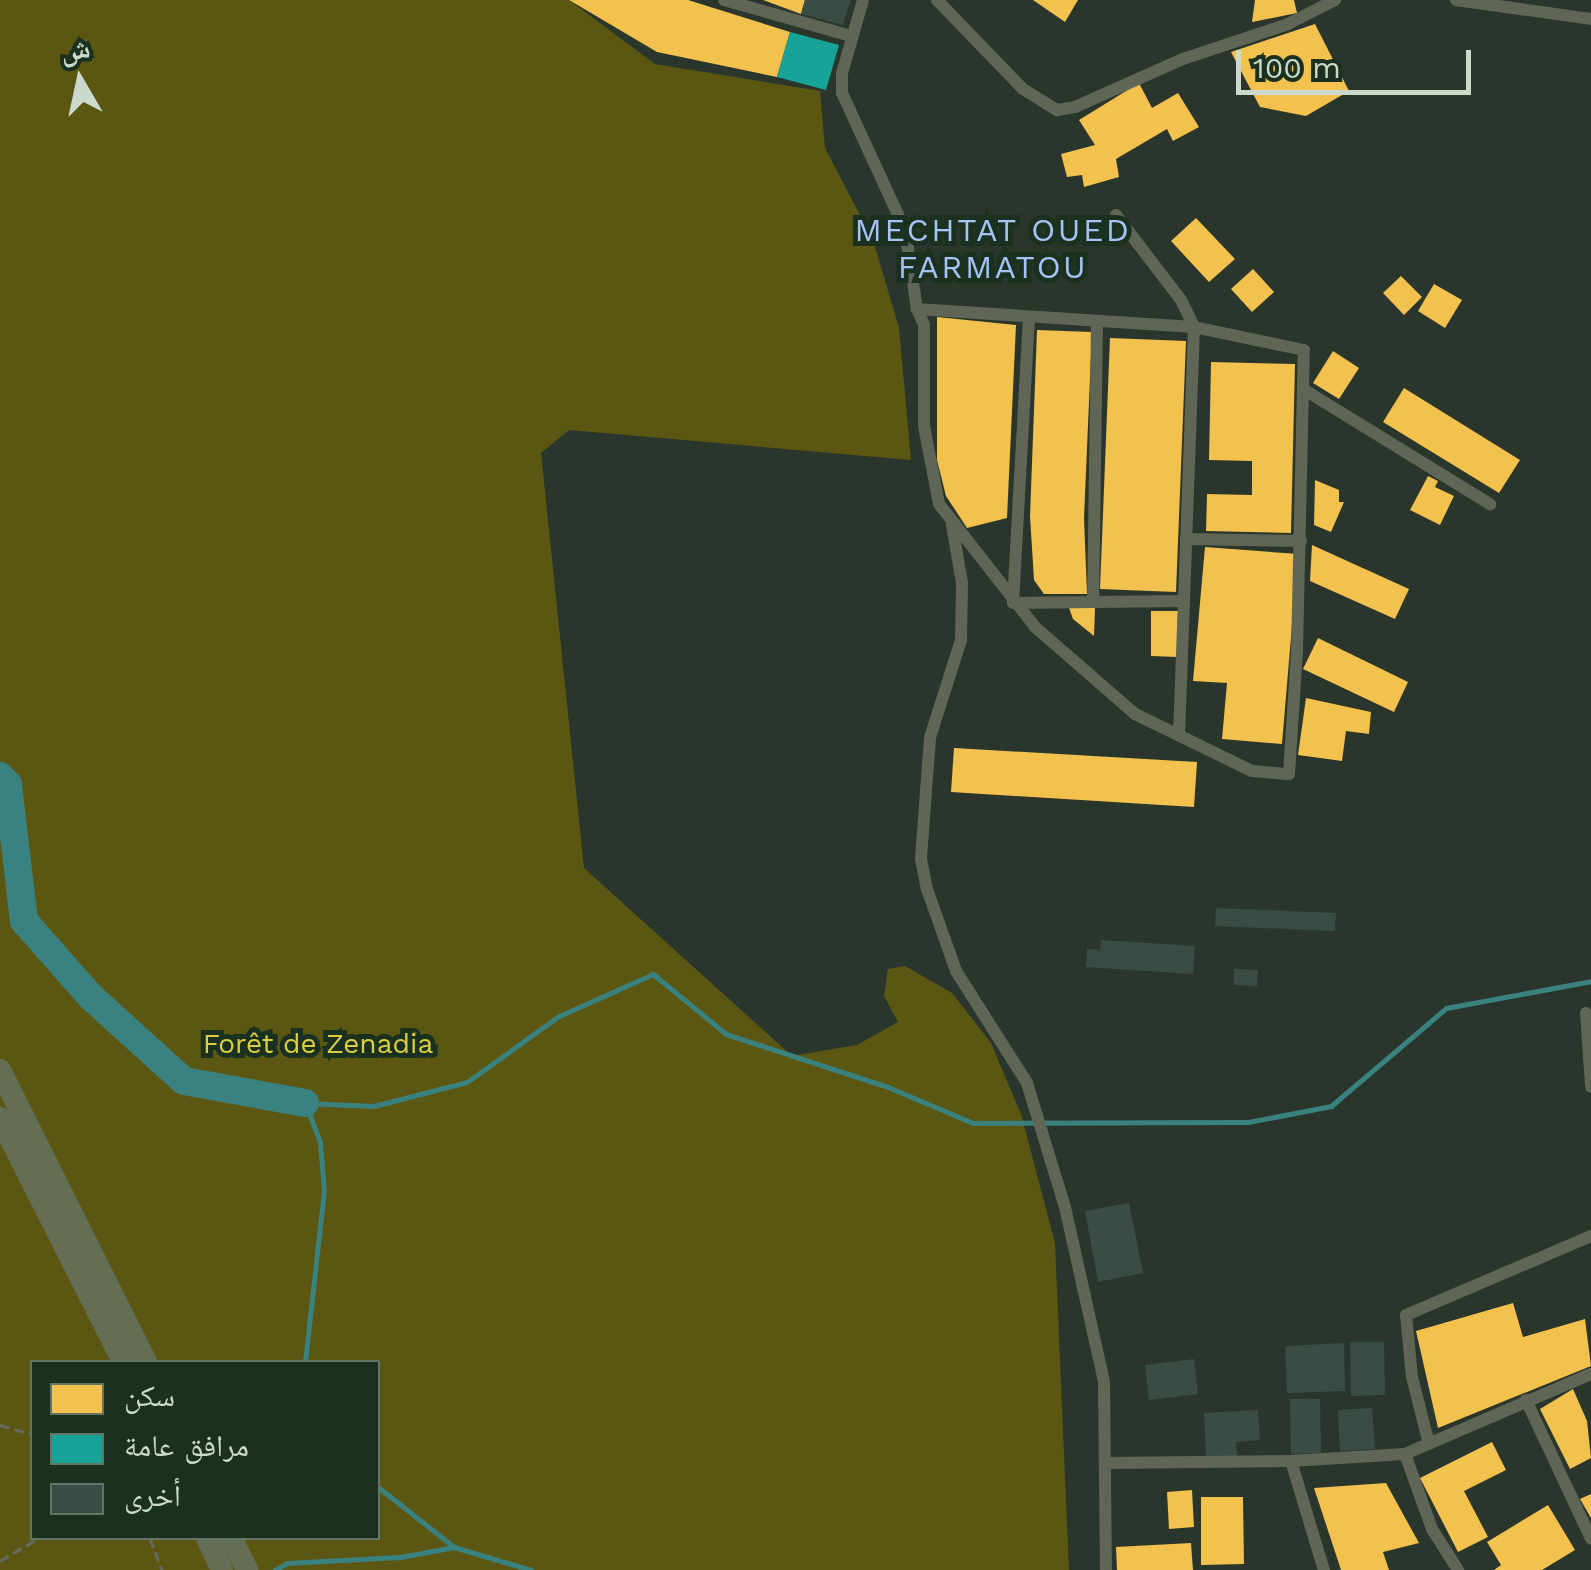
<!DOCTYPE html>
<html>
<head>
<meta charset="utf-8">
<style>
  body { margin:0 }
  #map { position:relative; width:1591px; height:1570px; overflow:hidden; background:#2a362c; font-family:"Work Sans","Noto Naskh Arabic",sans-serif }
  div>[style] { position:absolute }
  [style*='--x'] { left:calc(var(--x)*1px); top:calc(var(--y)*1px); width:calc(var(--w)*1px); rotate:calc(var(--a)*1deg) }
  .green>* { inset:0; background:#5b5713 }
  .homes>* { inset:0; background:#f2c14e }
  .public>* { inset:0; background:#17a398 }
  .stream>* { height:5px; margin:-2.5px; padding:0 2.5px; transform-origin:2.5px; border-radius:2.5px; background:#3a8280 }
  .river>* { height:28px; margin:-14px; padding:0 14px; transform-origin:14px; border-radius:14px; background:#3a8280 }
  .building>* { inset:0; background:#394d44 }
  .path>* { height:2.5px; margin-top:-1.25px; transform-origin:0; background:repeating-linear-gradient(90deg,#646c5f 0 10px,transparent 0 15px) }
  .minor>* { height:12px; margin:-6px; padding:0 6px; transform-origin:6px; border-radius:6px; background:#5f6655 }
  .trunk>* { height:22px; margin:-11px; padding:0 11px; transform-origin:11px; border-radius:11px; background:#646e54 }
  span { translate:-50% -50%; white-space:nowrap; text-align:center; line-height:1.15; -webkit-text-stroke:10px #1b311f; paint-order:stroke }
  .park-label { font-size:28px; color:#dbce3f }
  .quarter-label { font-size:32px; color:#a5c3f6; letter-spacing:2.5px }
  .legend { position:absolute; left:30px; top:1360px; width:350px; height:180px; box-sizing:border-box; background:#1b311f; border:2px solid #627465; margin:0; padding:12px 18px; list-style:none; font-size:30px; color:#ccd9cd }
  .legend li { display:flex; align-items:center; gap:20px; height:50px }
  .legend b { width:50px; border:2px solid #627465 }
  .north { position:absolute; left:30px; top:30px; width:100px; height:100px; -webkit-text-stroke:8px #1b311f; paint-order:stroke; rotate:351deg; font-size:28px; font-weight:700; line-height:40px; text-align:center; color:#ccd9cd }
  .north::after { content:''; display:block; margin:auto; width:35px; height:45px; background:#ccd9cd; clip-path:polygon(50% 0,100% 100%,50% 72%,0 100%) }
  .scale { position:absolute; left:1236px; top:50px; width:235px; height:45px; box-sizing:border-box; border:5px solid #ccd9cd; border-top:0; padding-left:12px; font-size:30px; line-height:35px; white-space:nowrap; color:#ccd9cd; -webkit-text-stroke:8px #1b311f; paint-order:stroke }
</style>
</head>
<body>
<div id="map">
  <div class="green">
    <div style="clip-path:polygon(evenodd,0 0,569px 0,655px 64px,820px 91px,825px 148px,873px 240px,899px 328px,911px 460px,569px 430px,541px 453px,584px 868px,792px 1056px,857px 1045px,898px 1022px,884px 996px,888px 969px,905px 966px,952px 993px,991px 1043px,1021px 1114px,1055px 1243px,1069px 1570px,0 1570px,0 0,32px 1362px,378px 1362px,378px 1538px,32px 1538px,32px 1362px)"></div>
  </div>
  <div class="homes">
    <div style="clip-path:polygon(569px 0,688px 0,790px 32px,777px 77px,657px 52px)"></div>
    <div style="clip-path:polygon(763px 0,805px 0,801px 14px)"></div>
    <div style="clip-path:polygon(1033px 0,1078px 0,1065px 22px)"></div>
    <div style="clip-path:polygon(1255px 0,1294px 0,1297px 13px,1252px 22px)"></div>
    <div style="clip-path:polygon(1315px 24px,1349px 91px,1306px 116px,1260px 107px,1231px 52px)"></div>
    <div style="clip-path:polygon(1139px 83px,1152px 108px,1178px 93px,1199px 127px,1173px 141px,1167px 129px,1116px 159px,1119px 177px,1084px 187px,1082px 175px,1067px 177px,1061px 154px,1095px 145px,1079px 120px)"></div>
    <div style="clip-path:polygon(1196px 218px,1235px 259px,1209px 282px,1171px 241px)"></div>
    <div style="clip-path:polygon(1253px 269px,1274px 292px,1252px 312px,1231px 289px)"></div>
    <div style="clip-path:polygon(1401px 276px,1422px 297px,1404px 315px,1383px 293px)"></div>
    <div style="clip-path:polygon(1434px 284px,1462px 300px,1445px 328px,1418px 311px)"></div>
    <div style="clip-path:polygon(937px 317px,1016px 325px,1007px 518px,967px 528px,946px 496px,937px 460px)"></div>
    <div style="clip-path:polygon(1037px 330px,1092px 332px,1084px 518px,1087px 594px,1044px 594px,1034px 580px,1030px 516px)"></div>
    <div style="clip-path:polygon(1110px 338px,1186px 341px,1176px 592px,1100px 589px)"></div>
    <div style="clip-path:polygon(1333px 351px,1359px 368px,1339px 399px,1313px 383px)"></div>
    <div style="clip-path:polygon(1211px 362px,1295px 364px,1291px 533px,1206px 531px,1207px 494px,1252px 495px,1252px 461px,1209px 460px)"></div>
    <div style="clip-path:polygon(1404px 388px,1520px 460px,1499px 493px,1383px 422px)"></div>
    <div style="clip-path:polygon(1428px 476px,1438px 481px,1435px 487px,1454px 496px,1440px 525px,1410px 510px)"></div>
    <div style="clip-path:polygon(1315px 480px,1339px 490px,1339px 502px,1344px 502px,1331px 532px,1314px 525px)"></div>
    <div style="clip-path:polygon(1312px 545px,1409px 589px,1395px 619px,1310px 581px)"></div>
    <div style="clip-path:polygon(1205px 547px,1298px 554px,1282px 744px,1222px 739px,1227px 683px,1193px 681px)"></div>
    <div style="clip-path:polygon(1069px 608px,1095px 608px,1094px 636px,1073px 619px)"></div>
    <div style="clip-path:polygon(1151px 611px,1178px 611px,1177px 657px,1151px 656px)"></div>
    <div style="clip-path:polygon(1318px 638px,1408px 682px,1394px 712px,1303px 669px)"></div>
    <div style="clip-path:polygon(1306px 698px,1371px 712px,1369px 734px,1346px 731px,1342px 761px,1298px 755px)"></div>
    <div style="clip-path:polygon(954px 748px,1197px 762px,1194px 807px,951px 792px)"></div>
    <div style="clip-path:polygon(1513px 1303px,1523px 1337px,1585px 1319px,1591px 1366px,1438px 1428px,1416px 1331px)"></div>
    <div style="clip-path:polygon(1573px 1389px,1587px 1421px,1591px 1458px,1570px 1469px,1540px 1409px)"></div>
    <div style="clip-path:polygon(1492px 1442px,1506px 1470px,1464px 1491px,1488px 1537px,1458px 1552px,1420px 1478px)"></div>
    <div style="clip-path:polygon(1386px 1483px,1419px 1543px,1383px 1552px,1389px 1570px,1341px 1570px,1314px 1488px)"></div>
    <div style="clip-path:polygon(1192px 1490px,1194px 1527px,1169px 1529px,1167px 1492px)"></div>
    <div style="clip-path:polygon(1591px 1494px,1591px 1518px,1580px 1499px)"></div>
    <div style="clip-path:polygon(1201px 1497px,1243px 1497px,1244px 1564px,1201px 1565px)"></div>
    <div style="clip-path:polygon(1548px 1505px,1575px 1550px,1542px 1570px,1494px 1570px,1501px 1565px,1487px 1542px)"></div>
    <div style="clip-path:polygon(1191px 1543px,1193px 1570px,1117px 1570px,1116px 1547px)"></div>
  </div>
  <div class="public">
    <div style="clip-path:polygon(790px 32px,839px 45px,826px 90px,777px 77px)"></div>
  </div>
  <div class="stream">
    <div style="--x:305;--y:1362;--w:173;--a:-83.7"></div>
    <div style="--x:324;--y:1190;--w:48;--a:-94.8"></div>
    <div style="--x:320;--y:1142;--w:42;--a:-111"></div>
    <div style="--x:305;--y:1103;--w:69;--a:2.5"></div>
    <div style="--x:374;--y:1106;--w:96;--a:-14.5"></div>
    <div style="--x:467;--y:1082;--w:113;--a:-35.7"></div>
    <div style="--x:559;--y:1016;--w:103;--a:-24.1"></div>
    <div style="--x:653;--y:974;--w:94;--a:39.4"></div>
    <div style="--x:726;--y:1034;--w:170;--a:18.1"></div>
    <div style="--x:888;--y:1087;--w:92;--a:23"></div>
    <div style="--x:973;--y:1123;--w:275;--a:-0.2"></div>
    <div style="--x:1248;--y:1122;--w:85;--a:-10.9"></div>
    <div style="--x:1331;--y:1106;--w:151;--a:-40.4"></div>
    <div style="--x:1446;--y:1008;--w:147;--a:-10.5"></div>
    <div style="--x:378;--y:1487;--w:97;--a:38.3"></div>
    <div style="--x:454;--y:1547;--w:80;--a:16.6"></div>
    <div style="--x:275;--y:1570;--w:14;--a:-30"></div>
    <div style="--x:287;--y:1563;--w:113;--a:-3"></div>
    <div style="--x:400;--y:1557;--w:55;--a:-10.5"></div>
  </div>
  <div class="river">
    <div style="--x:0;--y:776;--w:12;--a:48"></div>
    <div style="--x:8;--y:785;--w:137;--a:83.3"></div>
    <div style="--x:24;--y:921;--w:101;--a:48.6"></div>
    <div style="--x:91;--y:997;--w:125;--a:42.1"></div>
    <div style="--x:184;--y:1081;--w:123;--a:10.3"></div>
  </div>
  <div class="building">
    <div style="clip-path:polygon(805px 0,851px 0,843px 25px,801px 14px)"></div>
    <div style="clip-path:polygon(1216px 908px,1336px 913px,1335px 931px,1215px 926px)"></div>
    <div style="clip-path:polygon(1101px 940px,1195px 946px,1193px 974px,1086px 967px,1087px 949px,1100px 950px)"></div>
    <div style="clip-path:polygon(1234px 969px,1258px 970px,1257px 986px,1234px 985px)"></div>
    <div style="clip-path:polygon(1129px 1203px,1143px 1273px,1098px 1282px,1085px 1211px)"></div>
    <div style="clip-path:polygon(1350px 1342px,1384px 1342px,1385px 1395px,1351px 1396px)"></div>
    <div style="clip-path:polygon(1344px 1343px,1345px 1391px,1287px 1393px,1285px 1346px)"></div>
    <div style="clip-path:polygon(1194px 1359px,1198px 1394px,1149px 1400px,1145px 1365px)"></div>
    <div style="clip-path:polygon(1290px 1399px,1320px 1399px,1321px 1453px,1291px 1454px)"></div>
    <div style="clip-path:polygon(1372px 1408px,1375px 1449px,1340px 1451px,1338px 1410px)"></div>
    <div style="clip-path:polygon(1258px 1410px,1260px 1440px,1236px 1442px,1237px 1456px,1206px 1458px,1204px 1413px)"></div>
  </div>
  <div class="path">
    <div style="--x:0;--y:1425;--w:33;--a:16"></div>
    <div style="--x:150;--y:1538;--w:34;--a:69"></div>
    <div style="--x:0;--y:1561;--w:45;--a:-30.5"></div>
  </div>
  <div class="minor">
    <div style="--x:724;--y:0;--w:132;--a:15.8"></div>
    <div style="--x:863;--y:0;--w:76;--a:106"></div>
    <div style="--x:842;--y:73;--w:20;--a:90"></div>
    <div style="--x:842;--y:93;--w:136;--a:65.3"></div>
    <div style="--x:899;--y:217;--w:33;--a:74"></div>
    <div style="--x:908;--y:249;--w:61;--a:81.5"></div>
    <div style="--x:917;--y:309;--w:17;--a:66"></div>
    <div style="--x:924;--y:325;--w:101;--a:90"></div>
    <div style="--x:924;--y:426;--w:79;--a:79.1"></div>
    <div style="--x:939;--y:504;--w:156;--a:52"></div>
    <div style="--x:1035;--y:627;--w:133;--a:41"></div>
    <div style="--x:1135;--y:714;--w:130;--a:26"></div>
    <div style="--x:1252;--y:771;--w:37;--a:5"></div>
    <div style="--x:1289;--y:774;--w:123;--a:-86.3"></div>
    <div style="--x:1297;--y:651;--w:301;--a:-88.7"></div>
    <div style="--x:1304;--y:350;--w:112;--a:-168.2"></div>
    <div style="--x:1194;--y:327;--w:278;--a:-176.3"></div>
    <div style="--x:937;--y:0;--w:124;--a:46"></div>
    <div style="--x:1023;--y:89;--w:40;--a:32"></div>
    <div style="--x:1057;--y:110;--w:18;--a:-9"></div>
    <div style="--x:1075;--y:107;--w:118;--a:-24"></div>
    <div style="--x:1183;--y:59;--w:111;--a:-18.4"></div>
    <div style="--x:1288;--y:24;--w:53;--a:-27.1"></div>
    <div style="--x:1456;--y:0;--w:136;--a:8"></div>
    <div style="--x:1116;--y:215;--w:107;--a:52.6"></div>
    <div style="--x:1181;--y:300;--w:30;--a:64"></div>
    <div style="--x:1194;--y:327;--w:407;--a:92.1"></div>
    <div style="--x:1029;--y:317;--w:286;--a:93.2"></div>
    <div style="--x:1013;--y:603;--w:80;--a:-0.7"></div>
    <div style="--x:1097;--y:321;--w:281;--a:90.8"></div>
    <div style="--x:1093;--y:602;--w:91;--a:-0.6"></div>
    <div style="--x:1303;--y:389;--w:220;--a:31.6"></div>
    <div style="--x:952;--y:525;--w:59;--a:80.2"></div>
    <div style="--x:962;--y:583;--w:57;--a:91"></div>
    <div style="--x:961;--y:640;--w:103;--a:107.6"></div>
    <div style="--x:930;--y:738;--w:121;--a:94.3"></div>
    <div style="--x:921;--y:859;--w:31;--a:79"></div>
    <div style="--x:927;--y:889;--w:87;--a:70.5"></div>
    <div style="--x:956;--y:971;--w:133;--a:57.6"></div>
    <div style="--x:1027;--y:1083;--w:130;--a:73"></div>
    <div style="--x:1065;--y:1207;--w:179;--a:77.4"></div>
    <div style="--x:1104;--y:1382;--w:188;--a:89.4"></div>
    <div style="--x:1186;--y:539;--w:115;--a:1"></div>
    <div style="--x:1586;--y:1013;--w:74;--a:86.1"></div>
    <div style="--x:1526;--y:1400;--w:153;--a:64.9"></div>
    <div style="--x:1429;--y:1444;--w:69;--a:-104.2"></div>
    <div style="--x:1412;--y:1377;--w:62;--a:-95.5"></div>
    <div style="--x:1406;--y:1315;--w:201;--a:-23.1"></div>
    <div style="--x:1405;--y:1454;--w:80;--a:70.2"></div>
    <div style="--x:1432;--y:1529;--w:49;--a:57.6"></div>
    <div style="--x:1291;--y:1461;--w:114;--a:73.2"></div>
    <div style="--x:1105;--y:1463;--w:186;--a:-0.6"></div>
    <div style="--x:1291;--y:1461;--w:114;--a:-3.5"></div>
    <div style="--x:1405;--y:1454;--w:202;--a:-23.3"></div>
  </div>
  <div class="trunk">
    <div style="--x:0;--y:1070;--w:326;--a:63.4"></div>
    <div style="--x:0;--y:1118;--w:273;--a:63.2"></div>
    <div style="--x:207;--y:1538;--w:35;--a:65"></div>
    <div style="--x:231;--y:1538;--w:36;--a:63"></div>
  </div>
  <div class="park-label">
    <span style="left:318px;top:1044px">Forêt de Zenadia</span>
  </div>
  <div class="quarter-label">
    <span style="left:993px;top:249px">MECHTAT OUED<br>FARMATOU</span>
  </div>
  <ul class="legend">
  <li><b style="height:28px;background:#f2c14e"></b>سكن</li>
  <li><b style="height:28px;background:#17a398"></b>مرافق عامة</li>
  <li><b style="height:28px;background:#394d44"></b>أخرى</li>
  </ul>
  <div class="north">ش</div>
  <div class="scale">100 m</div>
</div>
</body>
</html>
